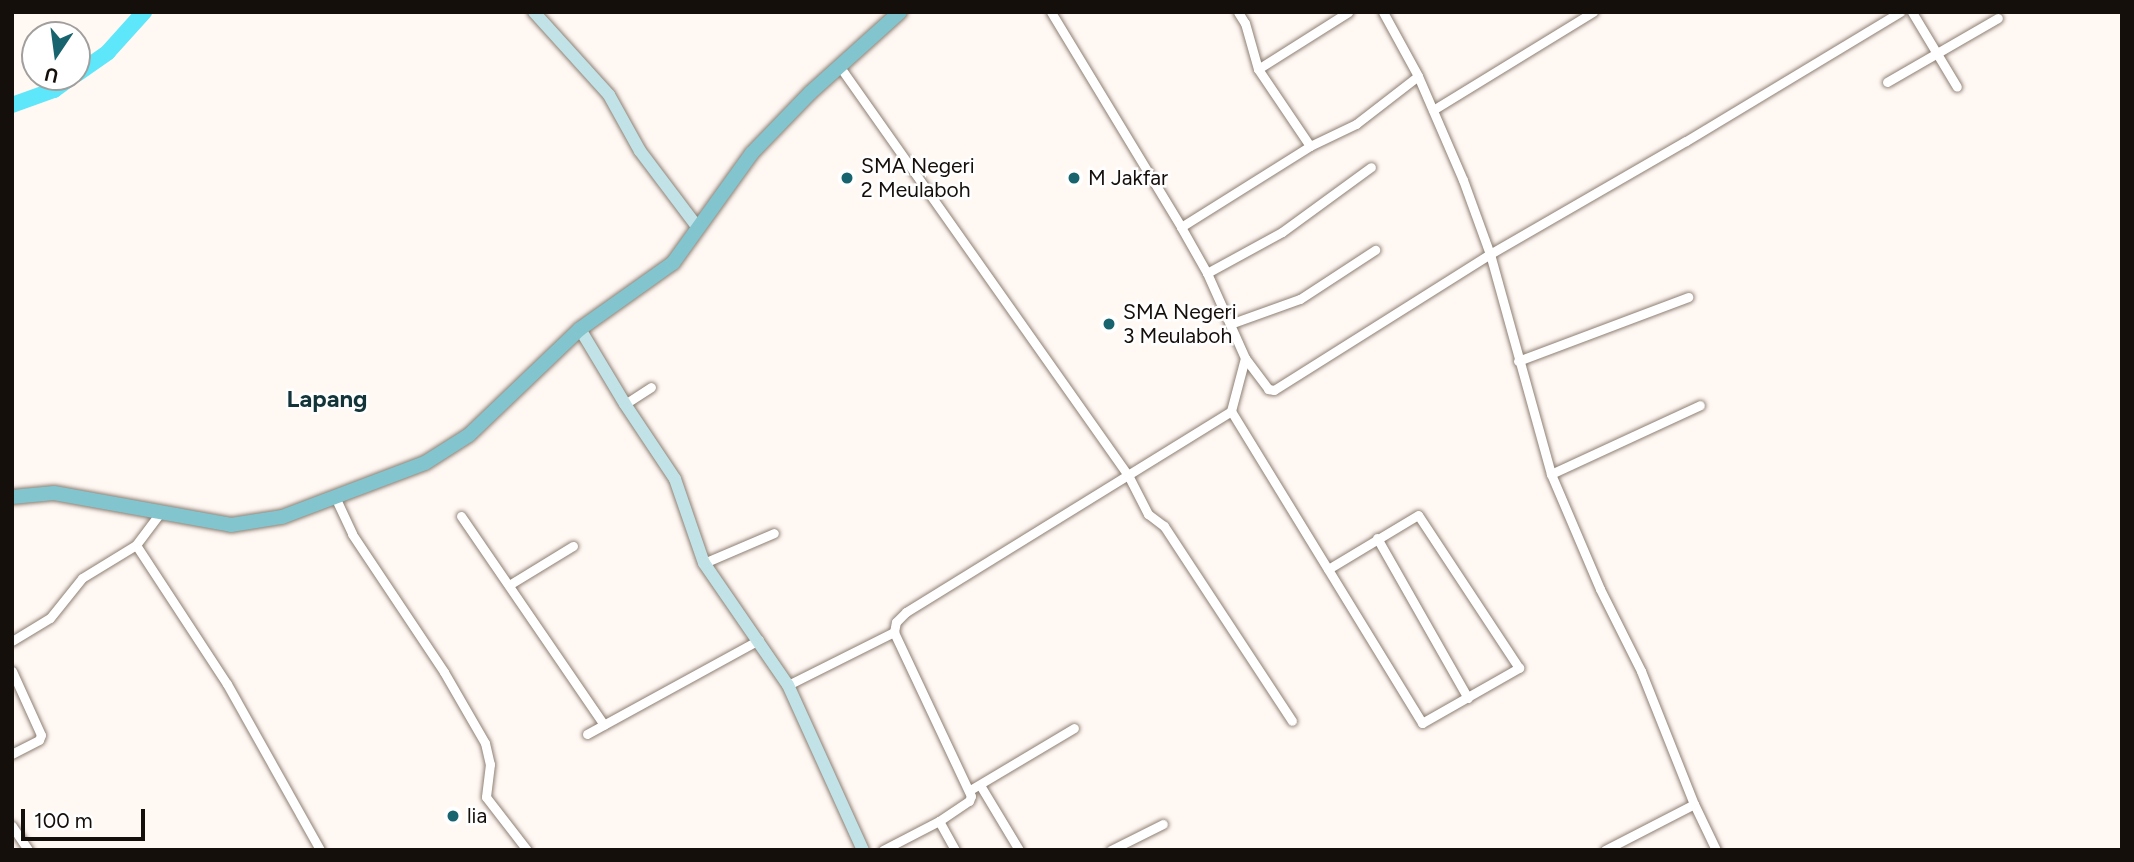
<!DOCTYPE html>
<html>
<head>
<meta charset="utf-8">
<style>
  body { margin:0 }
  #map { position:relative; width:2134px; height:862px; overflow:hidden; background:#fff8f3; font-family:Figtree,sans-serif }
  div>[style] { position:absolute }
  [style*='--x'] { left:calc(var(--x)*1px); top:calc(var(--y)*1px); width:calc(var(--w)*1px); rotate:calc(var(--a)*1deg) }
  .river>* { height:16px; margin:-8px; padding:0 8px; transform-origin:8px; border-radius:8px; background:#5ee6fa }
  .roads { filter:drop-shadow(0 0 2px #8e7f73) drop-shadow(0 0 2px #8e7f73) }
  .street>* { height:9px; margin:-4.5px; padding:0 4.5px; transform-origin:4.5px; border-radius:4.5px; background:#fff }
  .secondary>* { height:12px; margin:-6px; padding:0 6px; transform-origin:6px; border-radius:6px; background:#c1e2e6 }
  .primary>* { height:14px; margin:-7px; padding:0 7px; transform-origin:7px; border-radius:7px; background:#83c5ce }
  .dots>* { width:19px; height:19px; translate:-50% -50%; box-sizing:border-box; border:4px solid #fff; border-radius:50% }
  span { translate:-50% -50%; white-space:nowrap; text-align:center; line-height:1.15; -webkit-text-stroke:5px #fff; paint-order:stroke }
  .poi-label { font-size:21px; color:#150f0b }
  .left { translate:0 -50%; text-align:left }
  .quarter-label { font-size:24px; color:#13353a; font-weight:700 }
  .frame { position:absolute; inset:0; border:14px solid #150f0b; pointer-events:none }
  .north { position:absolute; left:21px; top:21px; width:70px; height:70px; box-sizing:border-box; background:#fff; border:2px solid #a19f9d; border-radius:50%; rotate:193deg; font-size:19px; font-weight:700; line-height:28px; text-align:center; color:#150f0b }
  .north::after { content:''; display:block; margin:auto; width:24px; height:32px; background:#18646e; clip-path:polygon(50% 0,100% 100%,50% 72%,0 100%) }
  .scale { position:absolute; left:21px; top:809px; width:124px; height:32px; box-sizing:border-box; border:4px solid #150f0b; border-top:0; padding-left:9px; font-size:21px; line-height:24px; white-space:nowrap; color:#150f0b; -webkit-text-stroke:5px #fff; paint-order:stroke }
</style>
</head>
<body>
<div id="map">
  <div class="river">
    <div style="--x:77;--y:74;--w:38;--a:-35"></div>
    <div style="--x:108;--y:52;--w:54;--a:-48"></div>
    <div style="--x:12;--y:105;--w:45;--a:-19.7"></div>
    <div style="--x:54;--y:90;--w:22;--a:-36"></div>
  </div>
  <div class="roads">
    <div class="street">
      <div style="--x:1051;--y:12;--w:251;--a:58.8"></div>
      <div style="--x:1181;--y:227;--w:53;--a:60.5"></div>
      <div style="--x:1207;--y:273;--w:93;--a:65.9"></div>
      <div style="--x:1245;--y:358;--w:55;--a:104.8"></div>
      <div style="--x:1231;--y:411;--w:366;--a:58.5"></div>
      <div style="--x:1422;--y:723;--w:112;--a:-29.6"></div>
      <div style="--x:1519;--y:668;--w:183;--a:-123.4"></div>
      <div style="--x:1418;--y:515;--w:105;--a:149"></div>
      <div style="--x:1238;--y:12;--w:13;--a:58"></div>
      <div style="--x:1245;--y:23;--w:48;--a:74.2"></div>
      <div style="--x:1258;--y:69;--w:93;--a:56"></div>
      <div style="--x:1383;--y:12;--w:73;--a:61.3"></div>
      <div style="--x:1418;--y:76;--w:113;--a:66.6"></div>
      <div style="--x:1463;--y:180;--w:79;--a:70"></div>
      <div style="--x:1490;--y:254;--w:228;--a:74.5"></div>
      <div style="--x:1551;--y:474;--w:125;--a:66.9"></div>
      <div style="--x:1600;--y:589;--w:92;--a:63.4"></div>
      <div style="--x:1641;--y:671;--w:143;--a:68.3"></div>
      <div style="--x:1694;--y:804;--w:51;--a:64.4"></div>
      <div style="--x:1912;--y:12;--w:87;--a:59"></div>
      <div style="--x:840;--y:67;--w:499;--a:54.8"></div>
      <div style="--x:1128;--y:475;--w:44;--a:62.9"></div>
      <div style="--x:1148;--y:514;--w:20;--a:37"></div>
      <div style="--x:1164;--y:526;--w:233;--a:56.7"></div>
      <div style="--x:1258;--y:69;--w:107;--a:-32.3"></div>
      <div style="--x:1887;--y:82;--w:128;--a:-30"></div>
      <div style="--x:1433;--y:110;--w:188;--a:-31.5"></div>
      <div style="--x:1181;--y:227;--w:152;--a:-32.1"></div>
      <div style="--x:1310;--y:146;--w:51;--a:-25.6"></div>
      <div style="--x:1356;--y:124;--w:78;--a:-37.7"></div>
      <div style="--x:1207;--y:273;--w:85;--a:-28.7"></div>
      <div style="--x:1282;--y:232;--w:110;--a:-36.1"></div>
      <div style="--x:1230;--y:324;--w:74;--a:-19.7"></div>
      <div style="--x:1300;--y:299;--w:90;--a:-33.2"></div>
      <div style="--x:1245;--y:358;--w:39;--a:53"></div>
      <div style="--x:1268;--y:389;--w:6;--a:9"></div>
      <div style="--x:1274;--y:390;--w:255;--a:-32.2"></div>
      <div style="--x:1490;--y:254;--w:226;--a:-30"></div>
      <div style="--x:1686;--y:141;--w:250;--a:-31.1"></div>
      <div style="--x:1518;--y:361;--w:182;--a:-20.6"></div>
      <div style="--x:625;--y:404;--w:31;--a:-33"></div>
      <div style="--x:1551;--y:474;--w:164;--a:-24.8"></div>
      <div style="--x:336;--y:499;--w:38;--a:65"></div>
      <div style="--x:352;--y:534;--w:166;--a:56.3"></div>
      <div style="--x:444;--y:672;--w:82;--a:60"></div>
      <div style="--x:485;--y:743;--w:22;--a:77"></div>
      <div style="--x:490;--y:764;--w:33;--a:97"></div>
      <div style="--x:486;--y:797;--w:67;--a:52.3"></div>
      <div style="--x:160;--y:513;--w:40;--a:127"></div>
      <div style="--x:136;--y:545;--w:166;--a:56.8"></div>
      <div style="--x:227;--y:684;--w:190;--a:60.7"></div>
      <div style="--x:461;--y:516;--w:253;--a:55.6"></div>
      <div style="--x:1377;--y:538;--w:184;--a:60.4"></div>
      <div style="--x:704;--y:563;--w:76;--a:-23.2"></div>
      <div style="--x:509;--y:585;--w:75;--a:-31.4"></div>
      <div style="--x:12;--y:641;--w:44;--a:-31.2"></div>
      <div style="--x:50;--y:618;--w:51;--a:-51.3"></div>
      <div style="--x:82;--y:578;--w:63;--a:-31.4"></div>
      <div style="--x:12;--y:671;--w:70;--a:65.6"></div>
      <div style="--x:41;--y:735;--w:5;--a:112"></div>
      <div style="--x:39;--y:740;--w:30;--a:153"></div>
      <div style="--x:788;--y:685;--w:119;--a:-26.6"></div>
      <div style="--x:894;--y:632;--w:10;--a:-79"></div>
      <div style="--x:896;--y:622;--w:14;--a:-45"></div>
      <div style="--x:906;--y:612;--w:382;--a:-31.7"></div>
      <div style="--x:587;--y:734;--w:196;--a:-28.7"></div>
      <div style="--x:980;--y:785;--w:76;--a:59"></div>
      <div style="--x:970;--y:790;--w:121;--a:-30.8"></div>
      <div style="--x:939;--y:821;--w:33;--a:61"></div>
      <div style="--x:12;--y:826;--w:29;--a:56"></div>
      <div style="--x:883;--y:850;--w:63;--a:-27.4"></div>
      <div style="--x:939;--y:821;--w:36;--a:-34"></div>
      <div style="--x:969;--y:801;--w:5;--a:-68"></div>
      <div style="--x:971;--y:796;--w:181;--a:-115.2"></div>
      <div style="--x:1111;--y:850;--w:58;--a:-26.6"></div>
      <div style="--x:1605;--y:850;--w:100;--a:-27.3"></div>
    </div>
    <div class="secondary">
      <div style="--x:534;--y:12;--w:112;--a:47.9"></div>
      <div style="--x:609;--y:95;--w:64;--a:61"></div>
      <div style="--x:640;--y:151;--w:96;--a:53"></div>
      <div style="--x:580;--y:329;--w:87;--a:59"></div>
      <div style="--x:625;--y:404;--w:90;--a:56.3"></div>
      <div style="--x:675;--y:479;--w:89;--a:71"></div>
      <div style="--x:704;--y:563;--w:148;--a:55.5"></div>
      <div style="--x:788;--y:685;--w:181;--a:65.6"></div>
    </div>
    <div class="primary">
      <div style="--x:12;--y:497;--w:42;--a:-5.4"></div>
      <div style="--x:54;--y:493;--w:180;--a:10.2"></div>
      <div style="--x:231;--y:525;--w:52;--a:-8.9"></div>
      <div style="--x:282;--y:517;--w:153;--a:-20.7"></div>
      <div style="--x:425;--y:463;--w:52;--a:-32.5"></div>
      <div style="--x:469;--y:435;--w:153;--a:-43.7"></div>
      <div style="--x:580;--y:329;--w:114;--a:-35.4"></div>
      <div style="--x:673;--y:263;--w:135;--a:-54.3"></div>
      <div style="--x:752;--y:153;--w:83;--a:-46"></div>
      <div style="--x:810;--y:93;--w:121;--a:-42"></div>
    </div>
  </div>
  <div class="dots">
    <div style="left:847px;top:178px;background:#18646e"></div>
    <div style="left:1074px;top:178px;background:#18646e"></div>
    <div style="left:1109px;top:324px;background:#18646e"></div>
    <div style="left:453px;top:816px;background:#18646e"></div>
  </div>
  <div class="poi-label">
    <span class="left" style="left:861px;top:178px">SMA Negeri<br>2 Meulaboh</span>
    <span class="left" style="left:1088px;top:178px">M Jakfar</span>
    <span class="left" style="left:1123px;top:324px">SMA Negeri<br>3 Meulaboh</span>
    <span class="left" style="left:467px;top:816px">lia</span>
  </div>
  <div class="quarter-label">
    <span style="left:327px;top:399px">Lapang</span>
  </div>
  <div class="frame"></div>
  <div class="north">U</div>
  <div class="scale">100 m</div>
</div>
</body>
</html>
